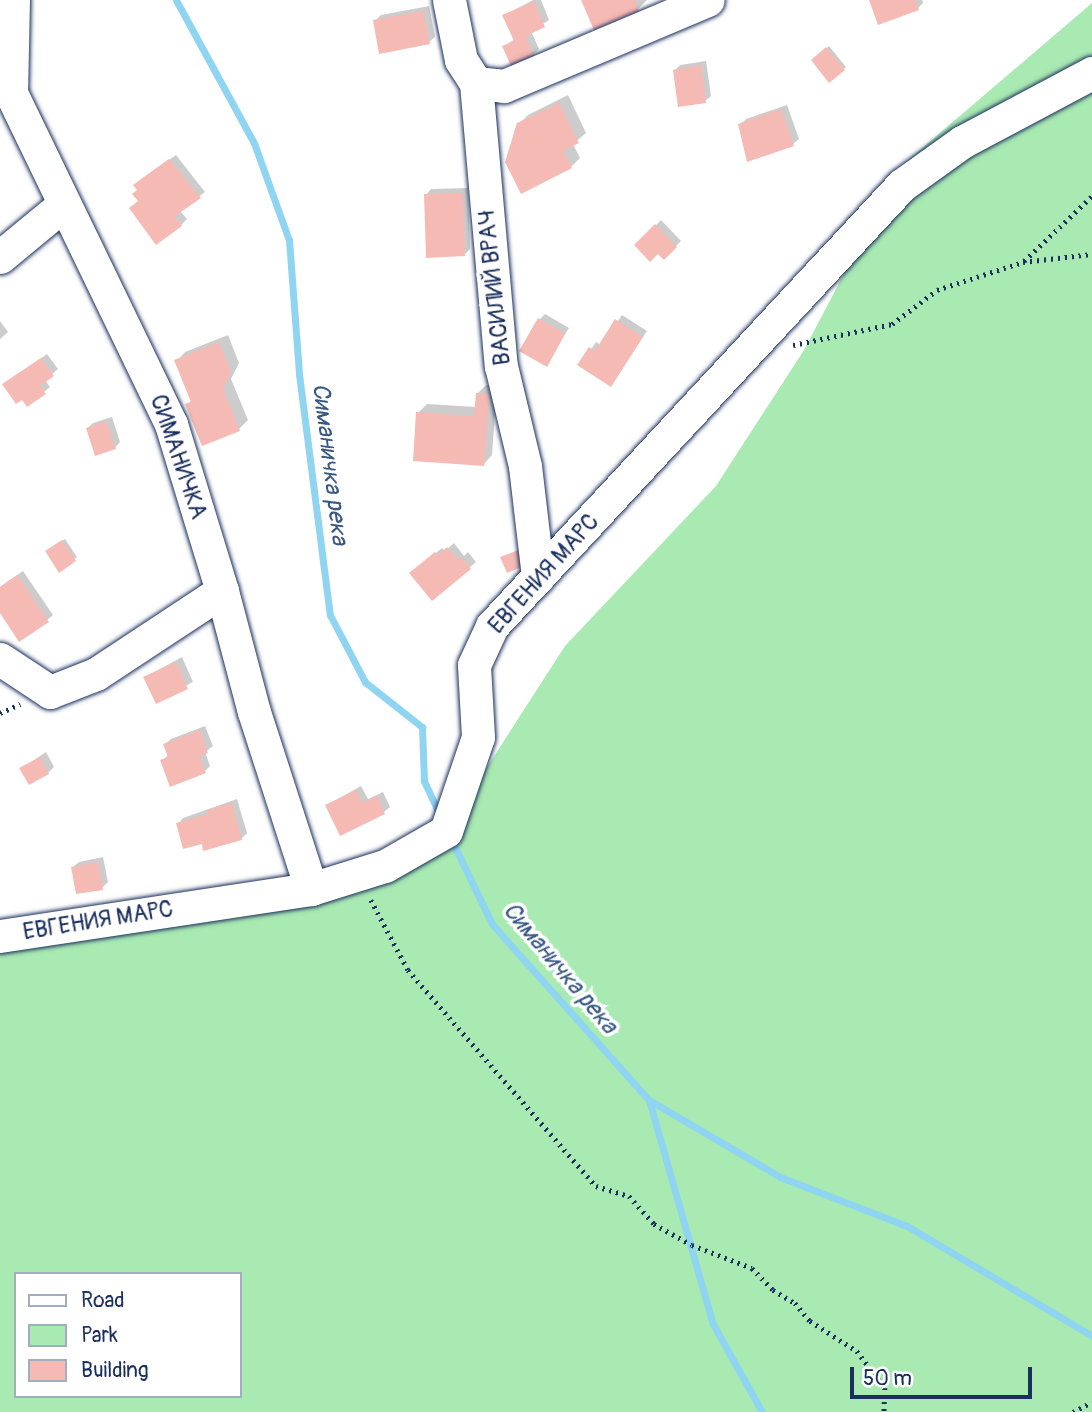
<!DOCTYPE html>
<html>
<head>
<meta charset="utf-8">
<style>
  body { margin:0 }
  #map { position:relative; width:1092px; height:1412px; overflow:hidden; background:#fff; font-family:Pangolin,sans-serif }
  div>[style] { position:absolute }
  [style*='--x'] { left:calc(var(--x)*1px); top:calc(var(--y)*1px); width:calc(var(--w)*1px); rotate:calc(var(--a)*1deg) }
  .green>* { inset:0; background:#a9e9b2 }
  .shadow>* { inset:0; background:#0003 }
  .stream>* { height:7px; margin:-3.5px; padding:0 3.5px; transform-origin:3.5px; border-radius:3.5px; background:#8fd5f1 }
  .building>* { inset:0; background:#f6bab4 }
  .path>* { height:4.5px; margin-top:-2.25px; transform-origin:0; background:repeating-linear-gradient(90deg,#1b2f5e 0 2px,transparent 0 7px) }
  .roads { filter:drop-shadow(0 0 2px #1b2f5e) drop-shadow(0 0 2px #1b2f5e) }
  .minor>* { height:33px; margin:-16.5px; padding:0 16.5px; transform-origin:16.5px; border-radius:16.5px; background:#fff }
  span { translate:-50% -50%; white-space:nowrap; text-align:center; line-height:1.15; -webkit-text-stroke:7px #fff; paint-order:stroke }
  .street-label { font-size:23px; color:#1b2f5e }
  .water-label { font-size:24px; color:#385883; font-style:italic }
  .legend { position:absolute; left:14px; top:1272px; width:228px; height:126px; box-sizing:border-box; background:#fff; border:2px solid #a4acbf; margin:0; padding:9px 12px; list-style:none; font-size:21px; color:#1b2f5e }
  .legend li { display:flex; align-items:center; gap:14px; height:35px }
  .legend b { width:35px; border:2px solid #a4acbf }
  .scale { position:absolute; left:850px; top:1367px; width:182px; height:32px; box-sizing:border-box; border:4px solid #1b2f5e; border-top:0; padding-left:9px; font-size:21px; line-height:24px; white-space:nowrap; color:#1b2f5e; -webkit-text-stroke:5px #fff; paint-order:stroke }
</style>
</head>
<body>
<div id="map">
  <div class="green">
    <div style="clip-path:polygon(evenodd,1092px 3px,1092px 1412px,0 1412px,0 936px,311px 889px,446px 831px,565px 646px,716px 486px,804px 350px,900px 167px,1092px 3px,16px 1274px,240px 1274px,240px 1396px,16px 1396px,16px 1274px)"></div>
  </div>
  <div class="shadow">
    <div style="clip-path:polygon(533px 0,541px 0,549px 20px,531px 31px,539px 49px,533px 55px,504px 46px,515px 39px,505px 15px)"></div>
    <div style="clip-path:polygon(583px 0,647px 0,638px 9px)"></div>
    <div style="clip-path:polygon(871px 0,922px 0,923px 3px,918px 8px)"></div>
    <div style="clip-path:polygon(429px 6px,435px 37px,429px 42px,375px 21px,381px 15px)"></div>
    <div style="clip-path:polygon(829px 46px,846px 67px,830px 81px,813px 60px)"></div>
    <div style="clip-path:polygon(706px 61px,711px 96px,705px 101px,675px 70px,680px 65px)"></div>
    <div style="clip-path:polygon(568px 95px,586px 133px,573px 144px,580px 158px,571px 167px,519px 124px,528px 115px)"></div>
    <div style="clip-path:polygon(787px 105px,799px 139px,793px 144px,740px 125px,746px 119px)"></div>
    <div style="clip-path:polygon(176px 155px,205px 192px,180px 211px,187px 219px,181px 225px,139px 201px,141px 179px)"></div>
    <div style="clip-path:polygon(468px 188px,470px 249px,464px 255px,426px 195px,431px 189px)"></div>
    <div style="clip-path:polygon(661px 220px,681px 241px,664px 258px,658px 252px,636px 245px)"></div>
    <div style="clip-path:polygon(545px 314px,569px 328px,546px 364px,539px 320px)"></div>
    <div style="clip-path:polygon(622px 315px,647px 331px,611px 385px,580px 365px,596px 342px,601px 345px)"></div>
    <div style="clip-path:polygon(0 321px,8px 332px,0 339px)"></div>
    <div style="clip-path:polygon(228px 335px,239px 363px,231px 379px,248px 420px,239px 429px,187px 405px,192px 400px,177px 361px,185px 352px)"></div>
    <div style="clip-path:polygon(47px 354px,58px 369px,45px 380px,50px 387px,44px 392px,22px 397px,4px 384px)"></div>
    <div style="clip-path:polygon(486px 385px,497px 386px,492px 455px,484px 464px,418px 413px,427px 404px,476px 407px,477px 394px)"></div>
    <div style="clip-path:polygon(112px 417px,120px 442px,115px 448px,88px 428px,93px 423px)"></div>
    <div style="clip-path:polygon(65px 539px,77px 557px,60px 570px,49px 549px)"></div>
    <div style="clip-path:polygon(454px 543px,464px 556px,468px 552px,476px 562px,432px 599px,417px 568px,442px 548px,445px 551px)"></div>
    <div style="clip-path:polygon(23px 571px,53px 615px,47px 620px,0 610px,0 587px)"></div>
    <div style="clip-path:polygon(182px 657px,193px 682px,156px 702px,145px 677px)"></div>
    <div style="clip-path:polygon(205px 726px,213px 746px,205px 752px,210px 766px,205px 771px,162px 761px,168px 755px,165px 744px,171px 739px)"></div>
    <div style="clip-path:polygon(46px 752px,54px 767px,48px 773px,22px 768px)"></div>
    <div style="clip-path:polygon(361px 786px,368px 799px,383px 792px,390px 807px,384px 812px,327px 805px)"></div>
    <div style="clip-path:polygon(237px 799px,247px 833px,241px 839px,178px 824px,183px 818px)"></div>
    <div style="clip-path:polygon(103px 857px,108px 882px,102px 888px,73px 867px,79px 862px)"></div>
  </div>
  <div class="stream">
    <div style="--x:176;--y:0;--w:163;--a:61.4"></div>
    <div style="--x:254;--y:143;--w:103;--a:70.2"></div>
    <div style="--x:289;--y:240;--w:134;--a:85.7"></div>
    <div style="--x:299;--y:374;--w:243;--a:82.7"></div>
    <div style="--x:330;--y:615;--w:76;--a:62.4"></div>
    <div style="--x:365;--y:682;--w:73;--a:38.3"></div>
    <div style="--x:422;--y:727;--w:54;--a:87.9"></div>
    <div style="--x:424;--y:781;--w:35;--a:65"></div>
    <div style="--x:450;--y:837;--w:97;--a:64.2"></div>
    <div style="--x:492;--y:924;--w:236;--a:48.3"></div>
    <div style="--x:649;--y:1100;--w:152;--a:30.4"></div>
    <div style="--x:780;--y:1177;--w:136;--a:21.1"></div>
    <div style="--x:907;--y:1226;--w:215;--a:30.7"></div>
    <div style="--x:649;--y:1100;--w:233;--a:74.1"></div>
    <div style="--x:713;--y:1324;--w:101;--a:60.9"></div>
  </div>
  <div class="building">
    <div style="clip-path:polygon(581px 0,635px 0,639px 11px,594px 30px)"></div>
    <div style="clip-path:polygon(869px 0,915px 0,919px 10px,878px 25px)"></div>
    <div style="clip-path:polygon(534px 1px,545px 27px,526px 36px,534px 56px,511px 66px,502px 46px,514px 41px,502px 15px)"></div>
    <div style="clip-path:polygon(423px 11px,430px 44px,379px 54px,373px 20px)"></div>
    <div style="clip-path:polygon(826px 47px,845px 70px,829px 83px,811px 60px)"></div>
    <div style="clip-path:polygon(701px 65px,706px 103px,678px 107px,673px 70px)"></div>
    <div style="clip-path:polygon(559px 103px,579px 143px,563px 151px,572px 168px,521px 194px,505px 162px,517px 123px)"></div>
    <div style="clip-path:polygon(781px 109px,794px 146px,747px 162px,738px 124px)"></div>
    <div style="clip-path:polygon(169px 159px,201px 198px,175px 216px,182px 226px,156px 245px,129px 208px,138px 201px,132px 194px,137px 190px,133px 185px)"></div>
    <div style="clip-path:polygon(463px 193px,465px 256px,426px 258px,424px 194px)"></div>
    <div style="clip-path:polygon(655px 224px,677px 247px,664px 260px,658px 254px,650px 262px,634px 245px)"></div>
    <div style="clip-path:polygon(538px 318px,565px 334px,547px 367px,519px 351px)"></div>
    <div style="clip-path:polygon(615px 319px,643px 337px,611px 387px,577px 365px,589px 347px,595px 351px)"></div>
    <div style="clip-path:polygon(219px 342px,231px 373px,223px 389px,240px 431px,202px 446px,185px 404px,191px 402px,174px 360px)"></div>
    <div style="clip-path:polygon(41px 358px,54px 376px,40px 386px,46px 394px,27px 407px,22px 400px,16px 404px,2px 384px)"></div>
    <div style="clip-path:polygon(476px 393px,489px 394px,484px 466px,413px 461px,416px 412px,474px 416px)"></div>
    <div style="clip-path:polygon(106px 421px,116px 449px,95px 456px,86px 428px)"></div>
    <div style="clip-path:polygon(62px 540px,76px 561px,59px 573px,45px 551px)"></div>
    <div style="clip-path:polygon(447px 547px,458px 560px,461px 557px,471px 569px,432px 601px,409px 573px,435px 552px,438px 555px)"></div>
    <div style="clip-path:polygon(524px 548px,530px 564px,507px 573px,500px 557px)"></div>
    <div style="clip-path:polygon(17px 575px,49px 622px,19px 642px,0 613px,0 587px)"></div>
    <div style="clip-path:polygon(176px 662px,188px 689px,156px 704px,143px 677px)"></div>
    <div style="clip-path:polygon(200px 730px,208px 753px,199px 756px,206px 773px,170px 787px,160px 760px,168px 757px,163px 744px)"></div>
    <div style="clip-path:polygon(40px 757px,49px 774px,29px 785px,19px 768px)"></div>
    <div style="clip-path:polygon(356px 790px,362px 803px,377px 796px,385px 814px,340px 836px,325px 805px)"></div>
    <div style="clip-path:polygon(232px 803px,242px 840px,203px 851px,202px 844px,183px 849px,176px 823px,208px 814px,207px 810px)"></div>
    <div style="clip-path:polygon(98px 862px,103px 890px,76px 894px,71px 867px)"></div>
  </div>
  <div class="path">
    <div style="--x:1024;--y:261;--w:94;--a:-43.7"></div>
    <div style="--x:793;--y:345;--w:101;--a:-12"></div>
    <div style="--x:892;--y:324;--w:56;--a:-37.1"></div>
    <div style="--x:937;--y:290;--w:90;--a:-18"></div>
    <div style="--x:1023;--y:262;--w:69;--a:-6.6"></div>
    <div style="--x:0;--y:713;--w:22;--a:-24"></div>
    <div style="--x:371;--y:900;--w:79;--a:62.1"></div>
    <div style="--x:408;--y:970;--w:286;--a:49"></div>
    <div style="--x:596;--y:1186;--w:34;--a:17"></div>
    <div style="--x:629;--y:1196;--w:38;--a:48"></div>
    <div style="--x:654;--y:1224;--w:43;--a:28.9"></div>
    <div style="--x:692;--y:1245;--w:64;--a:21"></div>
    <div style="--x:752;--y:1268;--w:30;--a:46"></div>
    <div style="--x:773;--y:1290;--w:26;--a:31"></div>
    <div style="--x:795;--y:1303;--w:23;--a:50"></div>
    <div style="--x:810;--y:1321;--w:56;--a:32.6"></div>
    <div style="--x:857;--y:1351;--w:46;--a:52.9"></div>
    <div style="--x:885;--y:1388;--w:24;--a:92"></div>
    <div style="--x:1073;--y:1412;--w:21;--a:-28"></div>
  </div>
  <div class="roads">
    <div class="minor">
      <div style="--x:13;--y:0;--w:93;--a:91.2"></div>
      <div style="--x:11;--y:93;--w:368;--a:64.2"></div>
      <div style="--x:171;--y:424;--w:175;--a:73"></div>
      <div style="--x:222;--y:591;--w:125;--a:75.2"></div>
      <div style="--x:254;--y:712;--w:186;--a:72.1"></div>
      <div style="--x:449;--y:0;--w:61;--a:78.7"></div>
      <div style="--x:461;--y:60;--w:27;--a:57"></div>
      <div style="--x:476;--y:83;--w:284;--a:85"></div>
      <div style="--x:501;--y:366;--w:103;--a:76.5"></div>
      <div style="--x:525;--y:466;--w:112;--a:83.3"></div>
      <div style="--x:476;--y:83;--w:28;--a:6"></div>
      <div style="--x:504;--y:86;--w:221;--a:-22.9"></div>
      <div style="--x:0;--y:257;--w:83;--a:-39.6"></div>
      <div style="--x:0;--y:659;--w:60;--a:33.4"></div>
      <div style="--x:50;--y:692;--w:49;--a:-21.4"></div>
      <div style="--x:96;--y:674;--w:151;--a:-33.4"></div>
      <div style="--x:0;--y:936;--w:315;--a:-8.6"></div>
      <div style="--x:311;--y:889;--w:77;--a:-17.3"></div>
      <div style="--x:385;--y:866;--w:70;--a:-29.8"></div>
      <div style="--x:446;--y:831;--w:99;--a:-71.2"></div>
      <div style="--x:478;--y:737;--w:72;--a:-93.2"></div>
      <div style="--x:474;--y:665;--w:43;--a:-65.2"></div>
      <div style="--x:492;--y:626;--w:602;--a:-47.09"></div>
      <div style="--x:902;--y:185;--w:74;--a:-35.6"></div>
      <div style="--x:962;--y:142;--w:147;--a:-28"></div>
    </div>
  </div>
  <div class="street-label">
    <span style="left:495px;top:288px;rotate:-96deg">ВАСИЛИЙ ВРАЧ</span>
    <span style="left:178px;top:457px;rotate:71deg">СИМАНИЧКА</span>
    <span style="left:544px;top:574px;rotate:-48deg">ЕВГЕНИЯ МАРС</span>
    <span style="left:98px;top:921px;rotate:-9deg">ЕВГЕНИЯ МАРС</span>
  </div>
  <div class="water-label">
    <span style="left:330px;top:464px;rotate:83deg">Симаничка река</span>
    <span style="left:560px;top:968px;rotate:50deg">Симаничка река</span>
  </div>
  <ul class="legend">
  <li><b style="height:9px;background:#fff"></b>Road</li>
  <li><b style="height:19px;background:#a9e9b2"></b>Park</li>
  <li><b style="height:19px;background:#f6bab4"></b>Building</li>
  </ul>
  <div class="scale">50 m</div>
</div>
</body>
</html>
